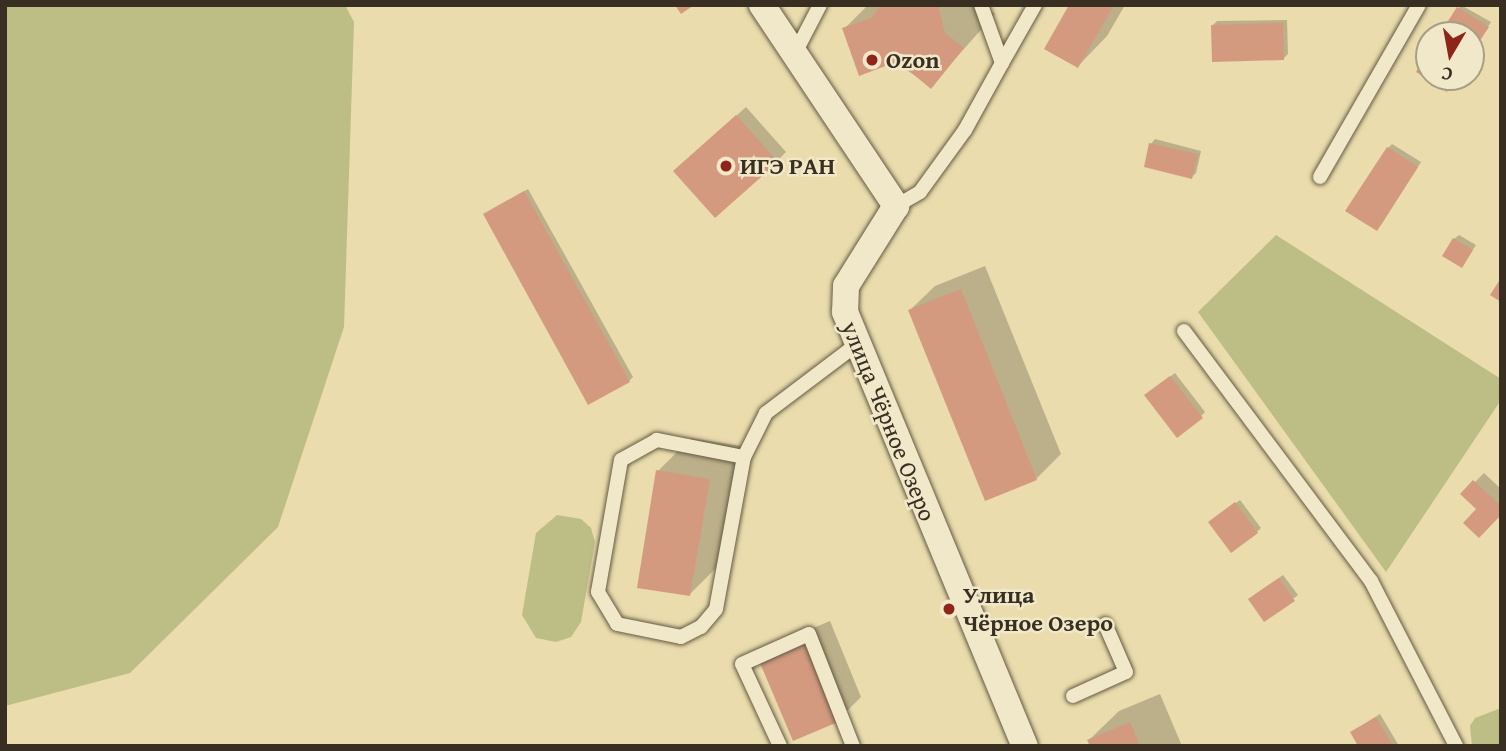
<!DOCTYPE html>
<html>
<head>
<meta charset="utf-8">
<style>
  body { margin:0 }
  #map { position:relative; width:1506px; height:751px; overflow:hidden; background:#eadcac; font-family:"Gentium Book Plus",serif }
  div>[style] { position:absolute }
  [style*='--x'] { left:calc(var(--x)*1px); top:calc(var(--y)*1px); width:calc(var(--w)*1px); rotate:calc(var(--a)*1deg) }
  .green>* { inset:0; background:#bdbe85 }
  .shadow>* { inset:0; background:#0003 }
  .building>* { inset:0; background:#d39a7f }
  .roads { filter:drop-shadow(0 0 2px #645a44) drop-shadow(0 0 2px #645a44) }
  .lane>* { height:14px; margin:-7px; padding:0 7px; transform-origin:7px; border-radius:7px; background:#f1e8c9 }
  .street>* { height:26px; margin:-13px; padding:0 13px; transform-origin:13px; border-radius:13px; background:#f1e8c9 }
  .dots>* { width:19px; height:19px; translate:-50% -50%; box-sizing:border-box; border:4px solid #f1e8c9; border-radius:50% }
  span { translate:-50% -50%; white-space:nowrap; text-align:center; line-height:1.15; -webkit-text-stroke:5px #f1e8c9; paint-order:stroke }
  .poi-label { font-size:24px; color:#382e22; font-weight:700 }
  .left { translate:0 -50%; text-align:left }
  .street-label { font-size:24px; color:#382e22 }
  .frame { position:absolute; inset:0; border:7px solid #382e22; pointer-events:none }
  .north { position:absolute; left:1415px; top:21px; width:70px; height:70px; box-sizing:border-box; background:#f1e8c9; border:2px solid #a79e86; border-radius:50%; rotate:190deg; font-size:19px; font-weight:700; line-height:28px; text-align:center; color:#382e22 }
  .north::after { content:''; display:block; margin:auto; width:24px; height:32px; background:#8f2418; clip-path:polygon(50% 0,100% 100%,50% 72%,0 100%) }
</style>
</head>
<body>
<div id="map">
  <div class="green">
    <div style="clip-path:polygon(5px 5px,345px 5px,354px 22px,344px 327px,278px 527px,130px 673px,5px 706px)"></div>
    <div style="clip-path:polygon(1276px 235px,1501px 379px,1501px 400px,1386px 572px,1198px 312px)"></div>
    <div style="clip-path:polygon(557px 515px,581px 519px,591px 528px,595px 542px,581px 622px,571px 637px,556px 642px,536px 638px,522px 615px,536px 533px)"></div>
    <div style="clip-path:polygon(1501px 708px,1501px 746px,1472px 746px,1470px 726px,1475px 718px)"></div>
  </div>
  <div class="shadow">
    <div style="clip-path:polygon(868px 5px,984px 5px,995px 14px,931px 86px,844px 29px)"></div>
    <div style="clip-path:polygon(1071px 5px,1125px 5px,1107px 36px,1078px 66px)"></div>
    <div style="clip-path:polygon(1461px 5px,1491px 22px,1471px 54px,1471px 35px,1441px 35px)"></div>
    <div style="clip-path:polygon(1287px 20px,1288px 54px,1283px 59px,1213px 25px,1217px 21px)"></div>
    <div style="clip-path:polygon(746px 107px,786px 152px,777px 161px,685px 162px)"></div>
    <div style="clip-path:polygon(1155px 139px,1201px 151px,1196px 173px,1192px 177px,1151px 144px)"></div>
    <div style="clip-path:polygon(1392px 144px,1421px 162px,1381px 225px,1388px 148px)"></div>
    <div style="clip-path:polygon(528px 189px,633px 377px,629px 381px,485px 214px)"></div>
    <div style="clip-path:polygon(1459px 235px,1476px 245px,1462px 266px,1454px 239px)"></div>
    <div style="clip-path:polygon(985px 266px,1061px 454px,1037px 478px,986px 498px,910px 310px,935px 286px)"></div>
    <div style="clip-path:polygon(1175px 373px,1205px 412px,1201px 416px,1151px 391px)"></div>
    <div style="clip-path:polygon(691px 438px,741px 446px,723px 561px,690px 594px,658px 471px)"></div>
    <div style="clip-path:polygon(1484px 473px,1501px 489px,1501px 513px,1479px 509px,1463px 494px)"></div>
    <div style="clip-path:polygon(1240px 500px,1261px 528px,1257px 532px,1215px 518px)"></div>
    <div style="clip-path:polygon(1283px 575px,1298px 595px,1293px 599px,1254px 595px)"></div>
    <div style="clip-path:polygon(830px 621px,861px 697px,837px 721px,762px 663px,787px 639px)"></div>
    <div style="clip-path:polygon(1160px 694px,1182px 746px,1092px 746px,1089px 740px,1119px 711px)"></div>
    <div style="clip-path:polygon(1380px 714px,1399px 746px,1360px 746px,1356px 729px)"></div>
  </div>
  <div class="building">
    <div style="clip-path:polygon(675px 5px,694px 5px,681px 14px)"></div>
    <div style="clip-path:polygon(881px 5px,938px 5px,945px 33px,964px 48px,931px 89px,907px 69px,888px 65px,859px 76px,842px 28px,871px 18px)"></div>
    <div style="clip-path:polygon(1069px 5px,1114px 5px,1078px 68px,1044px 49px)"></div>
    <div style="clip-path:polygon(1457px 7px,1489px 27px,1471px 54px,1471px 35px,1439px 35px)"></div>
    <div style="clip-path:polygon(1283px 23px,1284px 60px,1212px 62px,1211px 25px)"></div>
    <div style="clip-path:polygon(1429px 51px,1429px 77px,1457px 77px,1447px 92px,1416px 72px)"></div>
    <div style="clip-path:polygon(736px 115px,778px 162px,715px 218px,673px 171px)"></div>
    <div style="clip-path:polygon(1149px 143px,1198px 154px,1192px 179px,1144px 167px)"></div>
    <div style="clip-path:polygon(1387px 147px,1418px 167px,1377px 231px,1345px 211px)"></div>
    <div style="clip-path:polygon(524px 191px,630px 382px,588px 405px,483px 214px)"></div>
    <div style="clip-path:polygon(1453px 238px,1473px 250px,1462px 268px,1442px 256px)"></div>
    <div style="clip-path:polygon(1501px 278px,1501px 302px,1490px 295px)"></div>
    <div style="clip-path:polygon(961px 289px,1037px 480px,985px 501px,908px 310px)"></div>
    <div style="clip-path:polygon(1170px 376px,1203px 418px,1177px 438px,1144px 395px)"></div>
    <div style="clip-path:polygon(656px 470px,710px 479px,690px 596px,637px 588px)"></div>
    <div style="clip-path:polygon(1473px 480px,1501px 506px,1501px 515px,1479px 538px,1463px 523px,1476px 509px,1460px 494px)"></div>
    <div style="clip-path:polygon(1235px 502px,1258px 533px,1231px 553px,1208px 522px)"></div>
    <div style="clip-path:polygon(1279px 578px,1295px 601px,1264px 622px,1248px 599px)"></div>
    <div style="clip-path:polygon(806px 644px,838px 722px,793px 741px,760px 663px)"></div>
    <div style="clip-path:polygon(1376px 717px,1393px 746px,1358px 746px,1350px 732px)"></div>
    <div style="clip-path:polygon(1130px 722px,1140px 746px,1090px 746px,1087px 740px)"></div>
  </div>
  <div class="roads">
    <div class="lane">
      <div style="--x:795;--y:53;--w:54;--a:-62.5"></div>
      <div style="--x:1002;--y:63;--w:67;--a:-60.4"></div>
      <div style="--x:1320;--y:177;--w:198;--a:-60.1"></div>
      <div style="--x:896;--y:206;--w:28;--a:-30"></div>
      <div style="--x:920;--y:192;--w:77;--a:-54"></div>
      <div style="--x:965;--y:130;--w:77;--a:-61.1"></div>
      <div style="--x:1002;--y:63;--w:62;--a:-109.9"></div>
      <div style="--x:1184;--y:331;--w:312;--a:53.2"></div>
      <div style="--x:1371;--y:581;--w:186;--a:62.7"></div>
      <div style="--x:744;--y:457;--w:89;--a:-168.9"></div>
      <div style="--x:657;--y:440;--w:41;--a:150.9"></div>
      <div style="--x:621;--y:460;--w:134;--a:99.9"></div>
      <div style="--x:598;--y:592;--w:37;--a:59"></div>
      <div style="--x:617;--y:624;--w:65;--a:11.5"></div>
      <div style="--x:681;--y:637;--w:22;--a:-27"></div>
      <div style="--x:701;--y:627;--w:23;--a:-50"></div>
      <div style="--x:716;--y:609;--w:155;--a:-79.6"></div>
      <div style="--x:744;--y:457;--w:49;--a:-63.4"></div>
      <div style="--x:766;--y:413;--w:113;--a:-37.1"></div>
      <div style="--x:1073;--y:696;--w:58;--a:-24.4"></div>
      <div style="--x:1126;--y:672;--w:52;--a:-113.6"></div>
      <div style="--x:780;--y:746;--w:90;--a:-114.9"></div>
      <div style="--x:742;--y:664;--w:73;--a:-24.1"></div>
      <div style="--x:809;--y:634;--w:120;--a:68.6"></div>
    </div>
    <div class="street">
      <div style="--x:762;--y:5;--w:242;--a:56.3"></div>
      <div style="--x:896;--y:206;--w:94;--a:122"></div>
      <div style="--x:846;--y:286;--w:26;--a:92"></div>
      <div style="--x:845;--y:312;--w:470;--a:67.5"></div>
    </div>
  </div>
  <div class="dots">
    <div style="left:872px;top:60px;background:#8f2418"></div>
    <div style="left:726px;top:166px;background:#8f2418"></div>
    <div style="left:949px;top:609px;background:#8f2418"></div>
  </div>
  <div class="poi-label">
    <span class="left" style="left:886px;top:60px">Ozon</span>
    <span class="left" style="left:740px;top:166px">ИГЭ РАН</span>
    <span class="left" style="left:963px;top:609px">Улица<br>Чёрное Озеро</span>
  </div>
  <div class="street-label">
    <span style="left:889px;top:421px;rotate:68deg">улица Чёрное Озеро</span>
  </div>
  <div class="frame"></div>
  <div class="north">С</div>
</div>
</body>
</html>
